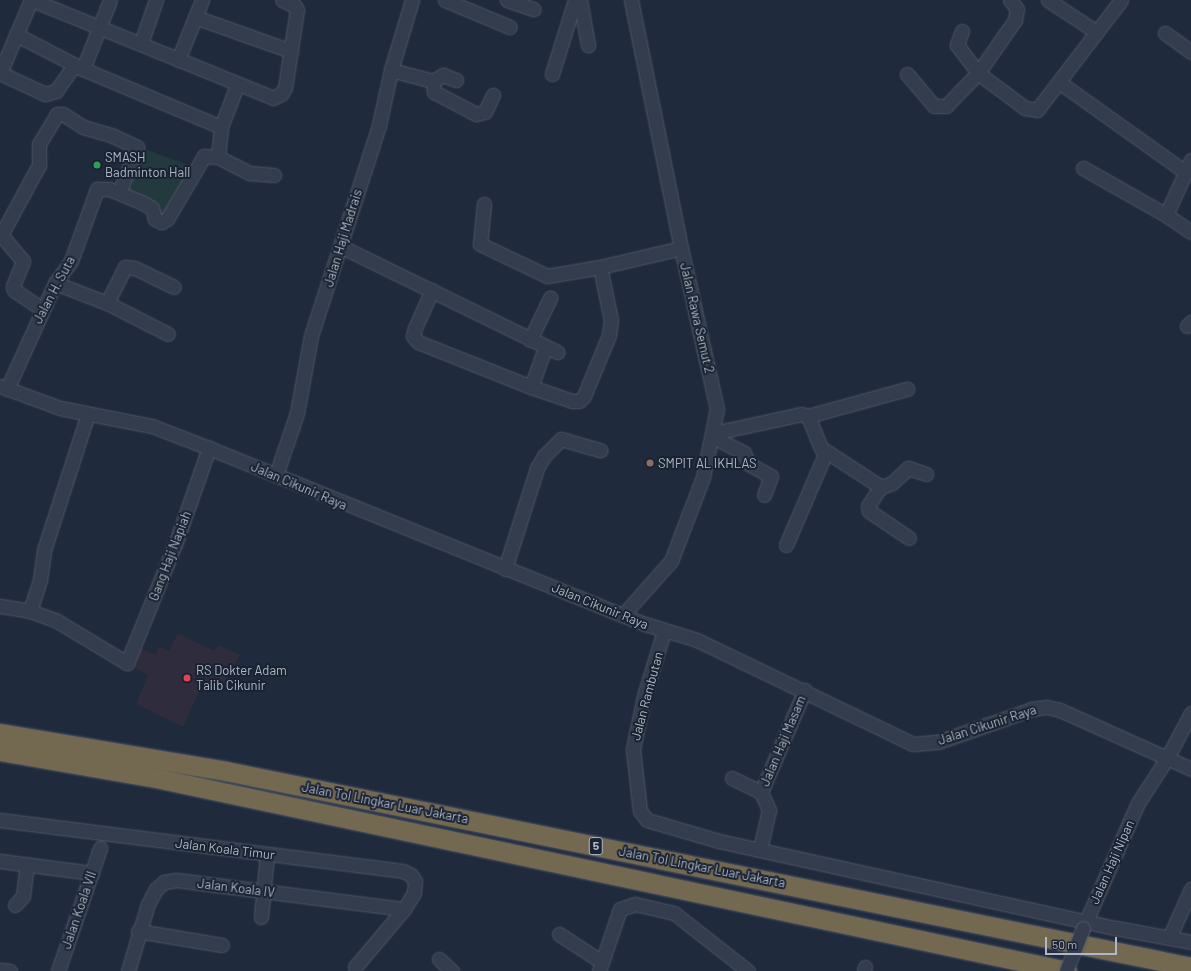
<!DOCTYPE html>
<html>
<head>
<meta charset="utf-8">
<style>
  body { margin:0 }
  #map { position:relative; width:1191px; height:971px; overflow:hidden; background:#202a3d; font-family:Barlow,sans-serif }
  div>[style] { position:absolute }
  [style*='--x'] { left:calc(var(--x)*1px); top:calc(var(--y)*1px); width:calc(var(--w)*1px); rotate:calc(var(--a)*1deg) }
  .medical>* { inset:0; background:#2f2c3d }
  .green>* { inset:0; background:#22393e }
  .roads { filter:drop-shadow(0 0 1px #4f5767) drop-shadow(0 0 1px #4f5767) }
  .minor>* { height:13px; margin:-6.5px; padding:0 6.5px; transform-origin:6.5px; border-radius:6.5px; background:#343d4d }
  .highway>* { height:19px; margin:-9.5px; padding:0 9.5px; transform-origin:9.5px; border-radius:9.5px; background:#736850 }
  .bridges { filter:drop-shadow(0 0 1px #4f5767) drop-shadow(0 0 1px #4f5767) }
  .minor-bridge>* { height:13px; margin:-6.5px; padding:0 6.5px; transform-origin:6.5px; border-radius:6.5px; background:#343d4d }
  .dots>* { width:11px; height:11px; translate:-50% -50%; box-sizing:border-box; border:2px solid #192231; border-radius:50% }
  span { translate:-50% -50%; white-space:nowrap; text-align:center; line-height:1.15; -webkit-text-stroke:4px #192231; paint-order:stroke }
  .shield-label span { padding:1px 3px; background:#192231; border:1px solid; border-radius:3px; -webkit-text-stroke-width:0 }
  .shield-label { font-size:12px; color:#afb7c9; font-weight:700 }
  .poi-label { font-size:13px; color:#afb7c9 }
  .left { translate:0 -50%; text-align:left }
  .street-label { font-size:13px; color:#afb7c9 }
  .scale { position:absolute; left:1045px; top:937px; width:72px; height:18px; box-sizing:border-box; border:2px solid #afb7c9; border-top:0; padding-left:5px; font-size:12px; line-height:14px; white-space:nowrap; color:#afb7c9; -webkit-text-stroke:3px #192231; paint-order:stroke }
</style>
</head>
<body>
<div id="map">
  <div class="medical">
    <div style="clip-path:polygon(178px 633px,214px 651px,218px 645px,240px 655px,219px 692px,203px 683px,183px 727px,136px 704px,148px 675px,131px 665px,138px 647px,156px 655px,159px 646px,169px 651px)"></div>
  </div>
  <div class="green">
    <div style="clip-path:polygon(141px 148px,194px 167px,164px 218px,123px 190px)"></div>
  </div>
  <div class="roads">
    <div class="minor">
      <div style="--x:32;--y:0;--w:260;--a:22.1"></div>
      <div style="--x:273;--y:98;--w:9;--a:-27"></div>
      <div style="--x:281;--y:94;--w:7;--a:-56"></div>
      <div style="--x:285;--y:88;--w:79;--a:-81.3"></div>
      <div style="--x:297;--y:10;--w:4;--a:-117"></div>
      <div style="--x:295;--y:6;--w:14;--a:-155"></div>
      <div style="--x:445;--y:0;--w:70;--a:22.6"></div>
      <div style="--x:507;--y:0;--w:28;--a:19"></div>
      <div style="--x:580;--y:0;--w:46;--a:79.9"></div>
      <div style="--x:1048;--y:0;--w:56;--a:33.4"></div>
      <div style="--x:195;--y:17;--w:102;--a:19.5"></div>
      <div style="--x:962;--y:31;--w:15;--a:110"></div>
      <div style="--x:957;--y:45;--w:35;--a:53"></div>
      <div style="--x:978;--y:73;--w:59;--a:36.7"></div>
      <div style="--x:1025;--y:108;--w:12;--a:9"></div>
      <div style="--x:1037;--y:110;--w:138;--a:-52.6"></div>
      <div style="--x:1165;--y:33;--w:32;--a:36"></div>
      <div style="--x:17;--y:35;--w:74;--a:27.3"></div>
      <div style="--x:83;--y:69;--w:150;--a:22.8"></div>
      <div style="--x:221;--y:127;--w:45;--a:-69.1"></div>
      <div style="--x:141;--y:43;--w:46;--a:-70.8"></div>
      <div style="--x:178;--y:60;--w:65;--a:-68.2"></div>
      <div style="--x:83;--y:69;--w:74;--a:-68.6"></div>
      <div style="--x:391;--y:70;--w:43;--a:14.7"></div>
      <div style="--x:433;--y:81;--w:11;--a:85"></div>
      <div style="--x:434;--y:92;--w:47;--a:27.6"></div>
      <div style="--x:476;--y:114;--w:9;--a:-13"></div>
      <div style="--x:485;--y:112;--w:19;--a:-65"></div>
      <div style="--x:0;--y:73;--w:50;--a:25"></div>
      <div style="--x:45;--y:94;--w:11;--a:-15"></div>
      <div style="--x:56;--y:91;--w:32;--a:-55"></div>
      <div style="--x:0;--y:73;--w:79;--a:-67"></div>
      <div style="--x:552;--y:74;--w:77;--a:-72.7"></div>
      <div style="--x:907;--y:74;--w:42;--a:49.8"></div>
      <div style="--x:934;--y:106;--w:12;--a:0"></div>
      <div style="--x:946;--y:106;--w:46;--a:-45.9"></div>
      <div style="--x:978;--y:73;--w:65;--a:-55.1"></div>
      <div style="--x:1015;--y:20;--w:11;--a:-80"></div>
      <div style="--x:1017;--y:9;--w:11;--a:-128"></div>
      <div style="--x:433;--y:81;--w:12;--a:-31"></div>
      <div style="--x:443;--y:75;--w:14;--a:21"></div>
      <div style="--x:1059;--y:82;--w:155;--a:35.5"></div>
      <div style="--x:218;--y:157;--w:30;--a:-84"></div>
      <div style="--x:1191;--y:160;--w:60;--a:114.4"></div>
      <div style="--x:1166;--y:215;--w:30;--a:34"></div>
      <div style="--x:1083;--y:168;--w:95;--a:29.5"></div>
      <div style="--x:484;--y:204;--w:40;--a:95.7"></div>
      <div style="--x:480;--y:244;--w:74;--a:25.5"></div>
      <div style="--x:547;--y:276;--w:54;--a:-9.6"></div>
      <div style="--x:600;--y:267;--w:83;--a:-13.2"></div>
      <div style="--x:340;--y:246;--w:242;--a:26"></div>
      <div style="--x:55;--y:283;--w:56;--a:21"></div>
      <div style="--x:107;--y:303;--w:68;--a:26.9"></div>
      <div style="--x:432;--y:290;--w:42;--a:114.1"></div>
      <div style="--x:415;--y:328;--w:8;--a:104"></div>
      <div style="--x:413;--y:336;--w:8;--a:50"></div>
      <div style="--x:418;--y:342;--w:122;--a:21.7"></div>
      <div style="--x:531;--y:387;--w:41;--a:-70.3"></div>
      <div style="--x:107;--y:303;--w:40;--a:-63.4"></div>
      <div style="--x:125;--y:267;--w:10;--a:6"></div>
      <div style="--x:135;--y:268;--w:43;--a:26"></div>
      <div style="--x:42;--y:309;--w:34;--a:-146"></div>
      <div style="--x:14;--y:290;--w:4;--a:-104"></div>
      <div style="--x:13;--y:286;--w:27;--a:-68"></div>
      <div style="--x:23;--y:261;--w:34;--a:-130"></div>
      <div style="--x:1;--y:235;--w:80;--a:-61.5"></div>
      <div style="--x:39;--y:165;--w:21;--a:-90"></div>
      <div style="--x:39;--y:144;--w:35;--a:-59"></div>
      <div style="--x:57;--y:114;--w:6;--a:0"></div>
      <div style="--x:63;--y:114;--w:24;--a:33"></div>
      <div style="--x:83;--y:127;--w:29;--a:16"></div>
      <div style="--x:111;--y:135;--w:29;--a:25"></div>
      <div style="--x:137;--y:147;--w:49;--a:111.4"></div>
      <div style="--x:1187;--y:326;--w:6;--a:-45"></div>
      <div style="--x:530;--y:340;--w:47;--a:-64.5"></div>
      <div style="--x:0;--y:386;--w:64;--a:20.1"></div>
      <div style="--x:60;--y:408;--w:94;--a:11.1"></div>
      <div style="--x:152;--y:426;--w:61;--a:21.1"></div>
      <div style="--x:209;--y:448;--w:467;--a:22"></div>
      <div style="--x:642;--y:623;--w:58;--a:17.2"></div>
      <div style="--x:697;--y:640;--w:240;--a:25.7"></div>
      <div style="--x:913;--y:744;--w:25;--a:-5"></div>
      <div style="--x:938;--y:742;--w:100;--a:-19.3"></div>
      <div style="--x:1032;--y:709;--w:15;--a:-8"></div>
      <div style="--x:1047;--y:707;--w:13;--a:13"></div>
      <div style="--x:1060;--y:710;--w:144;--a:24.2"></div>
      <div style="--x:531;--y:387;--w:43;--a:18.9"></div>
      <div style="--x:572;--y:401;--w:7;--a:0"></div>
      <div style="--x:579;--y:401;--w:7;--a:-45"></div>
      <div style="--x:584;--y:396;--w:66;--a:-67.7"></div>
      <div style="--x:609;--y:335;--w:15;--a:-82"></div>
      <div style="--x:611;--y:320;--w:54;--a:-101.7"></div>
      <div style="--x:7;--y:389;--w:116;--a:-65.6"></div>
      <div style="--x:55;--y:283;--w:27;--a:-54"></div>
      <div style="--x:71;--y:261;--w:77;--a:-70.1"></div>
      <div style="--x:97;--y:189;--w:12;--a:0"></div>
      <div style="--x:109;--y:189;--w:37;--a:22"></div>
      <div style="--x:143;--y:203;--w:10;--a:29"></div>
      <div style="--x:152;--y:208;--w:11;--a:75"></div>
      <div style="--x:155;--y:219;--w:7;--a:27"></div>
      <div style="--x:161;--y:222;--w:7;--a:-27"></div>
      <div style="--x:167;--y:219;--w:73;--a:-59.6"></div>
      <div style="--x:204;--y:156;--w:14;--a:4"></div>
      <div style="--x:218;--y:157;--w:36;--a:27"></div>
      <div style="--x:250;--y:173;--w:24;--a:5"></div>
      <div style="--x:808;--y:416;--w:35;--a:68"></div>
      <div style="--x:821;--y:448;--w:68;--a:33"></div>
      <div style="--x:878;--y:485;--w:4;--a:76"></div>
      <div style="--x:879;--y:489;--w:20;--a:123"></div>
      <div style="--x:868;--y:506;--w:5;--a:79"></div>
      <div style="--x:869;--y:511;--w:48;--a:34"></div>
      <div style="--x:714;--y:433;--w:89;--a:-12.3"></div>
      <div style="--x:801;--y:414;--w:7;--a:16"></div>
      <div style="--x:808;--y:416;--w:103;--a:-15.3"></div>
      <div style="--x:713;--y:437;--w:35;--a:27"></div>
      <div style="--x:744;--y:453;--w:12;--a:66"></div>
      <div style="--x:749;--y:464;--w:25;--a:29"></div>
      <div style="--x:771;--y:476;--w:20;--a:110"></div>
      <div style="--x:276;--y:475;--w:65;--a:-71.3"></div>
      <div style="--x:297;--y:413;--w:78;--a:-79.7"></div>
      <div style="--x:311;--y:336;--w:222;--a:-72.1"></div>
      <div style="--x:379;--y:125;--w:56;--a:-77.7"></div>
      <div style="--x:391;--y:70;--w:73;--a:-73.3"></div>
      <div style="--x:879;--y:488;--w:14;--a:-21"></div>
      <div style="--x:892;--y:483;--w:22;--a:-43"></div>
      <div style="--x:908;--y:468;--w:19;--a:18"></div>
      <div style="--x:786;--y:545;--w:101;--a:-66.7"></div>
      <div style="--x:505;--y:569;--w:106;--a:-72.4"></div>
      <div style="--x:537;--y:468;--w:14;--a:-60"></div>
      <div style="--x:544;--y:456;--w:24;--a:-45"></div>
      <div style="--x:561;--y:439;--w:41;--a:15.8"></div>
      <div style="--x:0;--y:606;--w:30;--a:9"></div>
      <div style="--x:30;--y:611;--w:29;--a:20"></div>
      <div style="--x:57;--y:621;--w:82;--a:31"></div>
      <div style="--x:127;--y:663;--w:131;--a:-68"></div>
      <div style="--x:176;--y:542;--w:100;--a:-70.7"></div>
      <div style="--x:30;--y:611;--w:33;--a:-72"></div>
      <div style="--x:40;--y:580;--w:30;--a:-82"></div>
      <div style="--x:44;--y:550;--w:143;--a:-72.1"></div>
      <div style="--x:623;--y:615;--w:72;--a:-48.4"></div>
      <div style="--x:671;--y:561;--w:90;--a:-69.1"></div>
      <div style="--x:703;--y:477;--w:69;--a:-78.4"></div>
      <div style="--x:717;--y:409;--w:165;--a:-102.6"></div>
      <div style="--x:681;--y:248;--w:253;--a:-101.4"></div>
      <div style="--x:664;--y:631;--w:68;--a:107.1"></div>
      <div style="--x:644;--y:696;--w:54;--a:101.7"></div>
      <div style="--x:633;--y:749;--w:62;--a:83.6"></div>
      <div style="--x:640;--y:811;--w:11;--a:52"></div>
      <div style="--x:647;--y:820;--w:75;--a:16.3"></div>
      <div style="--x:719;--y:841;--w:406;--a:12.4"></div>
      <div style="--x:1116;--y:928;--w:76;--a:10.6"></div>
      <div style="--x:732;--y:778;--w:32;--a:26"></div>
      <div style="--x:761;--y:792;--w:20;--a:66"></div>
      <div style="--x:769;--y:810;--w:40;--a:103"></div>
      <div style="--x:761;--y:792;--w:111;--a:-66.7"></div>
      <div style="--x:0;--y:820;--w:406;--a:7.2"></div>
      <div style="--x:403;--y:871;--w:9;--a:27"></div>
      <div style="--x:411;--y:875;--w:7;--a:56"></div>
      <div style="--x:415;--y:881;--w:12;--a:95"></div>
      <div style="--x:414;--y:893;--w:19;--a:122"></div>
      <div style="--x:404;--y:909;--w:76;--a:130.2"></div>
      <div style="--x:0;--y:861;--w:93;--a:7.4"></div>
      <div style="--x:15;--y:905;--w:12;--a:-48"></div>
      <div style="--x:23;--y:896;--w:32;--a:-83"></div>
      <div style="--x:261;--y:917;--w:62;--a:-84.5"></div>
      <div style="--x:1083;--y:928;--w:137;--a:-66.3"></div>
      <div style="--x:1138;--y:803;--w:54;--a:-57.2"></div>
      <div style="--x:1167;--y:758;--w:51;--a:-61.9"></div>
      <div style="--x:138;--y:931;--w:85;--a:9.5"></div>
      <div style="--x:559;--y:934;--w:51;--a:33.1"></div>
      <div style="--x:1169;--y:938;--w:54;--a:-65.8"></div>
      <div style="--x:439;--y:959;--w:18;--a:43"></div>
      <div style="--x:0;--y:970;--w:10;--a:6"></div>
      <div style="--x:58;--y:971;--w:130;--a:-71.1"></div>
      <div style="--x:128;--y:971;--w:70;--a:-73.4"></div>
      <div style="--x:148;--y:904;--w:17;--a:-62"></div>
      <div style="--x:156;--y:889;--w:11;--a:-41"></div>
      <div style="--x:164;--y:882;--w:13;--a:-9"></div>
      <div style="--x:177;--y:880;--w:229;--a:7.3"></div>
      <div style="--x:599;--y:971;--w:65;--a:-71.3"></div>
      <div style="--x:620;--y:909;--w:16;--a:-18"></div>
      <div style="--x:635;--y:904;--w:40;--a:13"></div>
      <div style="--x:674;--y:913;--w:94;--a:38.1"></div>
      <div style="--x:864;--y:971;--w:4;--a:-76"></div>
    </div>
    <div class="highway">
      <div style="--x:0;--y:733;--w:229;--a:9.5"></div>
      <div style="--x:226;--y:771;--w:985;--a:11.48"></div>
      <div style="--x:0;--y:751;--w:158;--a:9.8"></div>
      <div style="--x:156;--y:778;--w:931;--a:11.96"></div>
    </div>
  </div>
  <div class="bridges">
    <div class="minor-bridge">
      <div style="--x:1066;--y:971;--w:46;--a:-68.4"></div>
    </div>
  </div>
  <div class="dots">
    <div style="left:97px;top:165px;background:#2e9e5b"></div>
    <div style="left:650px;top:463px;background:#8d6e63"></div>
    <div style="left:187px;top:678px;background:#e0444e"></div>
  </div>
  <div class="shield-label">
    <span style="left:596px;top:846px">5</span>
  </div>
  <div class="poi-label">
    <span class="left" style="left:105px;top:165px">SMASH<br>Badminton Hall</span>
    <span class="left" style="left:658px;top:463px">SMPIT AL IKHLAS</span>
    <span class="left" style="left:196px;top:678px">RS Dokter Adam<br>Talib Cikunir</span>
  </div>
  <div class="street-label">
    <span style="left:343px;top:238px;rotate:-73deg">Jalan Haji Madrais</span>
    <span style="left:54px;top:290px;rotate:-62deg">Jalan H. Suta</span>
    <span style="left:697px;top:318px;rotate:77deg">Jalan Rawa Semut 2</span>
    <span style="left:299px;top:486px;rotate:23deg">Jalan Cikunir Raya</span>
    <span style="left:170px;top:556px;rotate:-69deg">Gang Haji Napiah</span>
    <span style="left:600px;top:606px;rotate:22deg">Jalan Cikunir Raya</span>
    <span style="left:647px;top:696px;rotate:-75deg">Jalan Rambutan</span>
    <span style="left:987px;top:725px;rotate:-18deg">Jalan Cikunir Raya</span>
    <span style="left:783px;top:741px;rotate:-67deg">Jalan Haji Masam</span>
    <span style="left:385px;top:803px;rotate:11deg">Jalan Tol Lingkar Luar Jakarta</span>
    <span style="left:225px;top:849px;rotate:7deg">Jalan Koala Timur</span>
    <span style="left:1112px;top:862px;rotate:-66deg">Jalan Haji Nipan</span>
    <span style="left:702px;top:867px;rotate:11deg">Jalan Tol Lingkar Luar Jakarta</span>
    <span style="left:236px;top:888px;rotate:7deg">Jalan Koala IV</span>
    <span style="left:79px;top:910px;rotate:-71deg">Jalan Koala VII</span>
  </div>
  <div class="scale">50 m</div>
</div>
</body>
</html>
